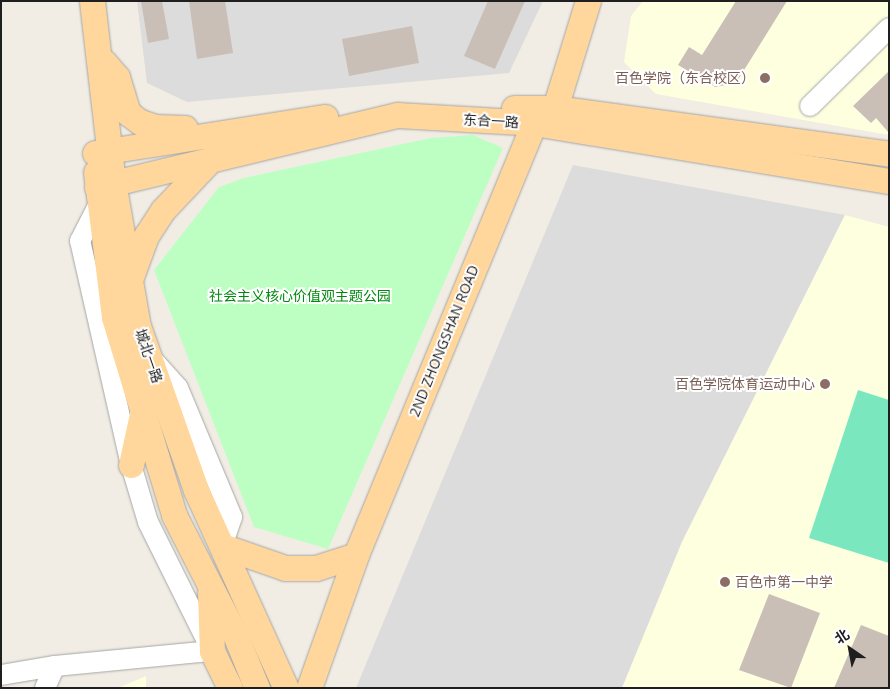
<!DOCTYPE html>
<html>
<head>
<meta charset="utf-8">
<style>
  body { margin:0 }
  #map { position:relative; width:890px; height:689px; overflow:hidden; background:#f1ede4; font-family:"Open Sans","Noto Sans SC",sans-serif }
  div>[style] { position:absolute }
  [style*='--x'] { left:calc(var(--x)*1px); top:calc(var(--y)*1px); width:calc(var(--w)*1px); rotate:calc(var(--a)*1deg) }
  .residential>* { inset:0; background:#dddcdc }
  .education>* { inset:0; background:#feffdf }
  .park>* { inset:0; background:#bdffc3 }
  .pitch>* { inset:0; background:#7ae7bf }
  .building>* { inset:0; background:#c9bfb7 }
  .roads { filter:drop-shadow(0 0 1px #a6a6a6) drop-shadow(0 0 1px #a6a6a6) }
  .minor>* { height:20px; margin:-10px; padding:0 10px; transform-origin:10px; border-radius:10px; background:#fff }
  .major>* { height:25px; margin:-12.5px; padding:0 12.5px; transform-origin:12.5px; border-radius:12.5px; background:#ffd69b }
  .dots>* { width:14px; height:14px; translate:-50% -50%; box-sizing:border-box; border:2px solid #fff; border-radius:50% }
  span { translate:-50% -50%; white-space:nowrap; text-align:center; line-height:1.15; -webkit-text-stroke:4px #fff; paint-order:stroke }
  .education-label { font-size:14px; color:#785e54 }
  .right { translate:-100% -50%; text-align:right }
  .left { translate:0 -50%; text-align:left }
  .street-label { font-size:14px; color:#1f1f1f }
  .park-label { font-size:14px; color:#01890f }
  .frame { position:absolute; inset:0; border:2px solid #1f1f1f; pointer-events:none }
  .north { position:absolute; left:825px; top:624px; width:50px; height:50px; -webkit-text-stroke:4px #fff; paint-order:stroke; rotate:327deg; font-size:14px; font-weight:700; line-height:20px; text-align:center; color:#1f1f1f }
  .north::after { content:''; display:block; margin:auto; width:18px; height:22px; background:#1f1f1f; clip-path:polygon(50% 0,100% 100%,50% 72%,0 100%) }
</style>
</head>
<body>
<div id="map">
  <div class="residential">
    <div style="clip-path:polygon(137px 1px,543px 1px,509px 73px,187px 102px,147px 83px)"></div>
    <div style="clip-path:polygon(573px 165px,845px 215px,682px 542px,622px 688px,356px 688px)"></div>
  </div>
  <div class="education">
    <div style="clip-path:polygon(643px 1px,889px 1px,889px 135px,656px 94px,624px 62px,631px 16px)"></div>
    <div style="clip-path:polygon(845px 215px,889px 227px,889px 688px,622px 688px,682px 542px)"></div>
    <div style="clip-path:polygon(146px 676px,146px 688px,118px 688px)"></div>
  </div>
  <div class="park">
    <div style="clip-path:polygon(473px 135px,503px 148px,328px 549px,254px 527px,154px 270px,219px 187px,244px 178px,431px 138px)"></div>
  </div>
  <div class="pitch">
    <div style="clip-path:polygon(858px 390px,889px 400px,889px 563px,809px 538px)"></div>
  </div>
  <div class="building">
    <div style="clip-path:polygon(141px 1px,162px 1px,169px 39px,148px 43px)"></div>
    <div style="clip-path:polygon(189px 1px,225px 1px,233px 53px,197px 59px)"></div>
    <div style="clip-path:polygon(488px 1px,525px 1px,495px 69px,464px 56px)"></div>
    <div style="clip-path:polygon(736px 1px,787px 1px,736px 83px,715px 87px,678px 65px,689px 47px,702px 55px)"></div>
    <div style="clip-path:polygon(412px 26px,419px 63px,349px 76px,342px 39px)"></div>
    <div style="clip-path:polygon(889px 71px,889px 133px,876px 118px,871px 123px,853px 106px)"></div>
    <div style="clip-path:polygon(769px 594px,820px 613px,791px 688px,739px 670px)"></div>
    <div style="clip-path:polygon(861px 625px,889px 636px,889px 688px,834px 688px)"></div>
  </div>
  <div class="roads">
    <div class="minor">
      <div style="--x:810;--y:106;--w:111;--a:-44.6"></div>
      <div style="--x:151;--y:358;--w:40;--a:48"></div>
      <div style="--x:178;--y:388;--w:140;--a:67.3"></div>
      <div style="--x:232;--y:517;--w:31;--a:109"></div>
      <div style="--x:1;--y:675;--w:55;--a:-9.5"></div>
      <div style="--x:55;--y:666;--w:158;--a:-5.5"></div>
      <div style="--x:212;--y:651;--w:144;--a:-116.4"></div>
      <div style="--x:148;--y:522;--w:59;--a:-106.6"></div>
      <div style="--x:131;--y:465;--w:230;--a:-102.8"></div>
      <div style="--x:80;--y:241;--w:42;--a:-62.8"></div>
      <div style="--x:45;--y:688;--w:24;--a:-66"></div>
    </div>
    <div class="major">
      <div style="--x:92;--y:1;--w:182;--a:83.4"></div>
      <div style="--x:113;--y:182;--w:146;--a:80.2"></div>
      <div style="--x:138;--y:326;--w:174;--a:70.5"></div>
      <div style="--x:196;--y:490;--w:217;--a:65.6"></div>
      <div style="--x:104;--y:62;--w:20;--a:49"></div>
      <div style="--x:117;--y:77;--w:38;--a:73"></div>
      <div style="--x:128;--y:113;--w:15;--a:37"></div>
      <div style="--x:140;--y:122;--w:16;--a:18"></div>
      <div style="--x:155;--y:127;--w:30;--a:2"></div>
      <div style="--x:514;--y:108;--w:41;--a:0"></div>
      <div style="--x:555;--y:108;--w:337;--a:7.8"></div>
      <div style="--x:95;--y:153;--w:233;--a:-8.9"></div>
      <div style="--x:96;--y:172;--w:146;--a:82.9"></div>
      <div style="--x:114;--y:317;--w:207;--a:73.1"></div>
      <div style="--x:174;--y:515;--w:131;--a:62.9"></div>
      <div style="--x:234;--y:632;--w:61;--a:67.7"></div>
      <div style="--x:97;--y:187;--w:309;--a:-13.5"></div>
      <div style="--x:397;--y:115;--w:137;--a:3.3"></div>
      <div style="--x:534;--y:123;--w:360;--a:9.3"></div>
      <div style="--x:131;--y:277;--w:44;--a:-69.9"></div>
      <div style="--x:146;--y:236;--w:31;--a:-57"></div>
      <div style="--x:163;--y:210;--w:70;--a:-46.7"></div>
      <div style="--x:131;--y:465;--w:52;--a:-77.8"></div>
      <div style="--x:222;--y:546;--w:67;--a:19.2"></div>
      <div style="--x:285;--y:568;--w:31;--a:0"></div>
      <div style="--x:316;--y:568;--w:42;--a:-18"></div>
      <div style="--x:210;--y:592;--w:59;--a:88.1"></div>
      <div style="--x:212;--y:651;--w:41;--a:64.1"></div>
      <div style="--x:309;--y:688;--w:141;--a:-70.5"></div>
      <div style="--x:356;--y:555;--w:467;--a:-67.6"></div>
      <div style="--x:534;--y:123;--w:26;--a:-36"></div>
      <div style="--x:555;--y:108;--w:112;--a:-72.9"></div>
    </div>
  </div>
  <div class="dots">
    <div style="left:765px;top:78px;background:#8d6e63"></div>
    <div style="left:825px;top:384px;background:#8d6e63"></div>
    <div style="left:725px;top:582px;background:#8d6e63"></div>
  </div>
  <div class="education-label">
    <span class="right" style="left:755px;top:78px">百色学院（东合校区）</span>
    <span class="right" style="left:815px;top:384px">百色学院体育运动中心</span>
    <span class="left" style="left:735px;top:582px">百色市第一中学</span>
  </div>
  <div class="street-label">
    <span style="left:491px;top:121px;rotate:3deg">东合一路</span>
    <span style="left:444px;top:341px;rotate:-68deg">2ND ZHONGSHAN ROAD</span>
    <span style="left:149px;top:356px;rotate:71deg">城北一路</span>
  </div>
  <div class="park-label">
    <span style="left:300px;top:296px">社会主义核心价值观主题公园</span>
  </div>
  <div class="frame"></div>
  <div class="north">北</div>
</div>
</body>
</html>
